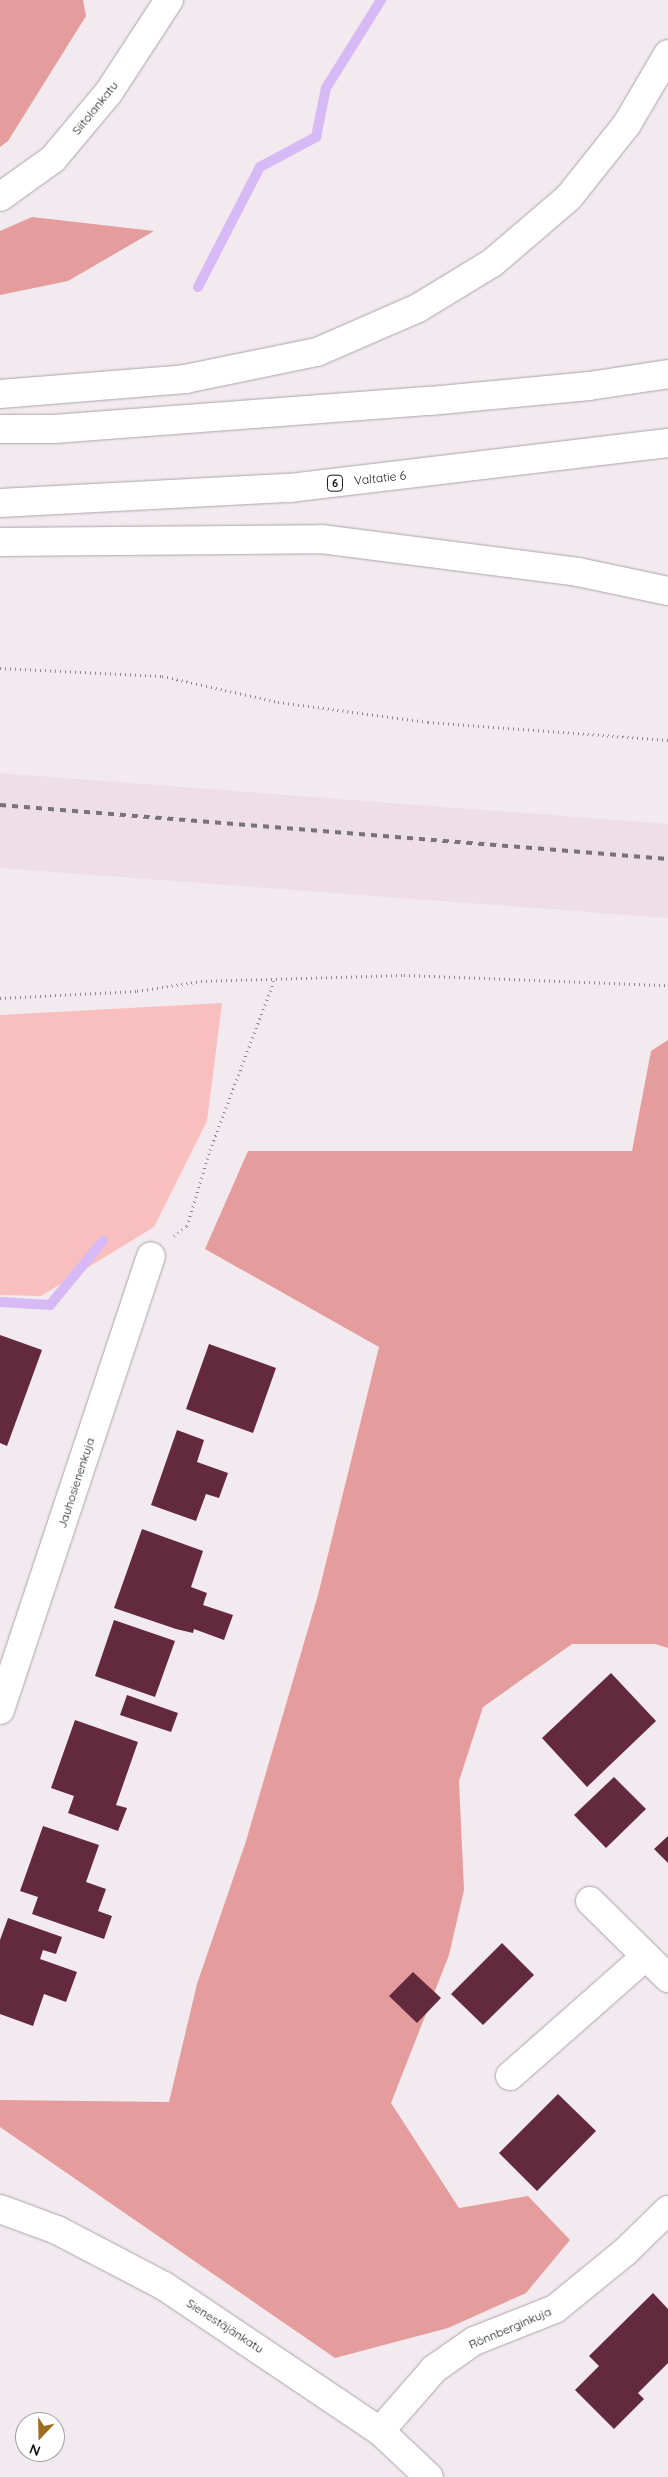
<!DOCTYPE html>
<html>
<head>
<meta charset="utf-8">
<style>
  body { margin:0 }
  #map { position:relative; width:668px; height:2477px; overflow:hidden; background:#f2eaee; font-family:Quicksand,sans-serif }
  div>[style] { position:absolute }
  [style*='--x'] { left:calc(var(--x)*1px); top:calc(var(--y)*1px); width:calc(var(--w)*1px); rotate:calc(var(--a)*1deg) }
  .built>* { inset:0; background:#eedee7 }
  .green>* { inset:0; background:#f9bfbe }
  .forest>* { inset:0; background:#e59c9c }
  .stream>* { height:10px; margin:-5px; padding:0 5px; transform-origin:5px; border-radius:5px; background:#d7baf5 }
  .building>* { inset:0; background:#63293c }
  .path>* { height:3px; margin-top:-1.5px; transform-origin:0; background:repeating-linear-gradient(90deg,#8e888b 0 1px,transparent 0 5px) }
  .roads { filter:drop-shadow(0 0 1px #aca4a8) drop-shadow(0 0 1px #aca4a8) }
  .minor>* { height:28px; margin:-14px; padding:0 14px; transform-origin:14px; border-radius:14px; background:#fff }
  .highway>* { height:28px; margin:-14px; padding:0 14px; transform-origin:14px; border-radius:14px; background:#fff }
  .rail>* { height:4px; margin-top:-2px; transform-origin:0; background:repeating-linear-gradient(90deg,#787375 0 6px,transparent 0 12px) }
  span { translate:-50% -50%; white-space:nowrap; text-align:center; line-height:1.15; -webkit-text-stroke:5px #fff; paint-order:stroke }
  .shield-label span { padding:1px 4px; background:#fff; border:1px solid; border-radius:4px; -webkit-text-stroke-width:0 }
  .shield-label { font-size:11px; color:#151213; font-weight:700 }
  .street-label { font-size:12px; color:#151213 }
  .north { position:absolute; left:15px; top:2412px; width:50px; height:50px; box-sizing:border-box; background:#fff; border:1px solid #a1a0a1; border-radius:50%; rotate:201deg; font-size:14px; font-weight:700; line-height:20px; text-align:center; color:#151213 }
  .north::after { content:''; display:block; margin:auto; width:18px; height:22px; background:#9d6d20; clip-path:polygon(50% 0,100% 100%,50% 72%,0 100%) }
</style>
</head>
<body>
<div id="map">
  <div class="built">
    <div style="clip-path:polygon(0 773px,668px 824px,668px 918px,0 868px)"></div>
  </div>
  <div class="green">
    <div style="clip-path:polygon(222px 1003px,207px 1121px,154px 1227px,41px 1296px,0 1295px,0 1015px)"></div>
  </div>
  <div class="forest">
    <div style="clip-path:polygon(0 0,83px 0,86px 16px,8px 141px,0 147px)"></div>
    <div style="clip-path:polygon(32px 217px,154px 231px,68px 281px,0 295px,0 231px)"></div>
    <div style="clip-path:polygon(668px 1040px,668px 1648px,655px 1644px,572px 1644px,483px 1707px,459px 1781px,464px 1890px,449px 1955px,391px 2103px,459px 2208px,528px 2196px,570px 2240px,526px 2293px,448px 2328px,335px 2358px,0 2127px,0 2100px,169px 2102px,197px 1984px,246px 1841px,318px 1595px,379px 1347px,205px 1249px,248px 1151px,632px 1151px,651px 1051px)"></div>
  </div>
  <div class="stream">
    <div style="--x:198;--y:287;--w:135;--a:-62.7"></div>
    <div style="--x:260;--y:167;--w:64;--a:-28.2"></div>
    <div style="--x:316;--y:137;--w:50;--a:-78.5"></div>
    <div style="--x:326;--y:88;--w:104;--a:-58"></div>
    <div style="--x:0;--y:1302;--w:50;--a:3.4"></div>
    <div style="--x:50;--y:1305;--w:83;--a:-50.4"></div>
  </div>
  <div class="building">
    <div style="clip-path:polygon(0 1335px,42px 1350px,7px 1446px,0 1443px)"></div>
    <div style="clip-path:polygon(209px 1344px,276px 1368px,253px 1433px,186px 1409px)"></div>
    <div style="clip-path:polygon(177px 1430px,204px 1440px,197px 1462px,228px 1473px,219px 1498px,206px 1494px,196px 1521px,151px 1505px)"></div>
    <div style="clip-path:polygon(142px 1529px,203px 1551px,191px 1587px,207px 1593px,203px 1605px,233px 1615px,224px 1640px,194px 1629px,193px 1633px,176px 1629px,114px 1608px)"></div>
    <div style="clip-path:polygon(114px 1620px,175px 1641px,155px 1697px,95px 1676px)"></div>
    <div style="clip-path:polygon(611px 1673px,656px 1721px,587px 1787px,542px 1738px)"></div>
    <div style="clip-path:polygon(127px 1695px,178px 1713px,171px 1732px,120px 1715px)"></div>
    <div style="clip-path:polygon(75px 1720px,138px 1742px,116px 1805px,127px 1808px,118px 1831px,68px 1813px,74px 1796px,51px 1788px)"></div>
    <div style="clip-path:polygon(614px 1777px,646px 1809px,606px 1848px,574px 1815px)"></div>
    <div style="clip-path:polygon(43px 1826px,99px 1845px,86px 1882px,106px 1889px,98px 1911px,112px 1916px,104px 1939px,32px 1914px,38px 1897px,20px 1891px)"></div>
    <div style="clip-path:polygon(668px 1836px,668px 1863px,654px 1849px)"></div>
    <div style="clip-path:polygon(8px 1918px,62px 1937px,56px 1954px,43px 1950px,40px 1959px,77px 1972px,66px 2002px,44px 1994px,33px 2026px,0 2014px,0 1940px)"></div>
    <div style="clip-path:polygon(502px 1943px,534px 1975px,483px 2025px,451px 1994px)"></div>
    <div style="clip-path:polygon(413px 1972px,441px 1998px,417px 2023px,389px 1996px)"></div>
    <div style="clip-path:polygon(558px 2094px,596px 2131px,537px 2191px,499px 2153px)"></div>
    <div style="clip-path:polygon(653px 2293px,668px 2309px,668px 2363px,638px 2393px,644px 2399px,614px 2429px,575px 2390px,599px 2366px,589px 2356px)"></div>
  </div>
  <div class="path">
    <div style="--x:0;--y:668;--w:162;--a:2.8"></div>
    <div style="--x:162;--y:676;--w:119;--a:12.6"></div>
    <div style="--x:278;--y:702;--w:151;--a:7.6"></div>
    <div style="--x:428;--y:722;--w:241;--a:4.3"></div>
    <div style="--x:0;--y:998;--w:137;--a:-2.9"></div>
    <div style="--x:137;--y:991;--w:65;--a:-8.9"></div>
    <div style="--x:201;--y:981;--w:203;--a:-1.7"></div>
    <div style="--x:404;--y:975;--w:264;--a:2.2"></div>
    <div style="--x:174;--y:1236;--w:16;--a:-38"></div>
    <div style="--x:187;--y:1226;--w:79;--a:-73.2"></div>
    <div style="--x:210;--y:1150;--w:181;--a:-69.3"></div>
  </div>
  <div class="roads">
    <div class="minor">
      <div style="--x:0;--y:197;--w:65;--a:-35.6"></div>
      <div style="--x:53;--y:159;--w:87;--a:-50.1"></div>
      <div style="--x:109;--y:92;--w:110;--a:-56.9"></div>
      <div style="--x:0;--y:1710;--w:478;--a:-71.6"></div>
      <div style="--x:590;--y:1901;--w:110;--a:44.6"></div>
      <div style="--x:510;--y:2076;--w:181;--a:-41.4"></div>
      <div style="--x:0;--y:2209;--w:61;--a:20.2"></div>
      <div style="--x:57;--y:2230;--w:121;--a:27.6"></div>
      <div style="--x:164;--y:2286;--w:260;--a:33.9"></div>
      <div style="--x:380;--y:2431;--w:67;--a:43.2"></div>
      <div style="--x:380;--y:2431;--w:82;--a:-48.9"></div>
      <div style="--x:434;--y:2369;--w:49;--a:-35"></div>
      <div style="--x:474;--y:2341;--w:87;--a:-21.6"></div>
      <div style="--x:555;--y:2309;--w:90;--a:-39.2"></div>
      <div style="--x:625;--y:2252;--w:60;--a:-44.3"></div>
    </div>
    <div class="highway">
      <div style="--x:0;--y:394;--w:186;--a:-4.6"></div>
      <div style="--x:185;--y:379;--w:135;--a:-11.6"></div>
      <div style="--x:317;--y:352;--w:110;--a:-23.5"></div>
      <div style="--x:418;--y:308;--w:87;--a:-31.3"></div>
      <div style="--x:492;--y:263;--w:101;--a:-40.6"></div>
      <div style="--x:569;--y:197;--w:93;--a:-51.5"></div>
      <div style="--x:627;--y:124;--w:81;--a:-59.6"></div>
      <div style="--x:0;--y:429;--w:54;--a:0"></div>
      <div style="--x:54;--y:429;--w:377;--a:-4.3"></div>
      <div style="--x:430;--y:401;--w:160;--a:-5.4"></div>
      <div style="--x:589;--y:386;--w:80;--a:-8.6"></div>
      <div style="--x:0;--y:503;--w:290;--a:-3"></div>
      <div style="--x:290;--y:488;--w:381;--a:-6.8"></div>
      <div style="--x:0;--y:542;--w:321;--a:-0.5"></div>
      <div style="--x:321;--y:539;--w:259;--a:7.3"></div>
      <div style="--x:578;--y:572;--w:92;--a:11.9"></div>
    </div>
  </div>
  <div class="rail">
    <div style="--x:0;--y:805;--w:670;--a:4.62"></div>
  </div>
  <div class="shield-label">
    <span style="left:335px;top:483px">6</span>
  </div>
  <div class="street-label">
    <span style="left:95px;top:108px;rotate:-51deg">Siitolankatu</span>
    <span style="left:380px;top:478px;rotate:-6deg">Valtatie 6</span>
    <span style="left:76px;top:1483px;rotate:-72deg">Jauhosienenkuja</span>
    <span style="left:225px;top:2326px;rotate:33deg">Sienestäjänkatu</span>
    <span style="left:510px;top:2328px;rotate:-23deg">Rönnberginkuja</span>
  </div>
  <div class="north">N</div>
</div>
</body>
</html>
